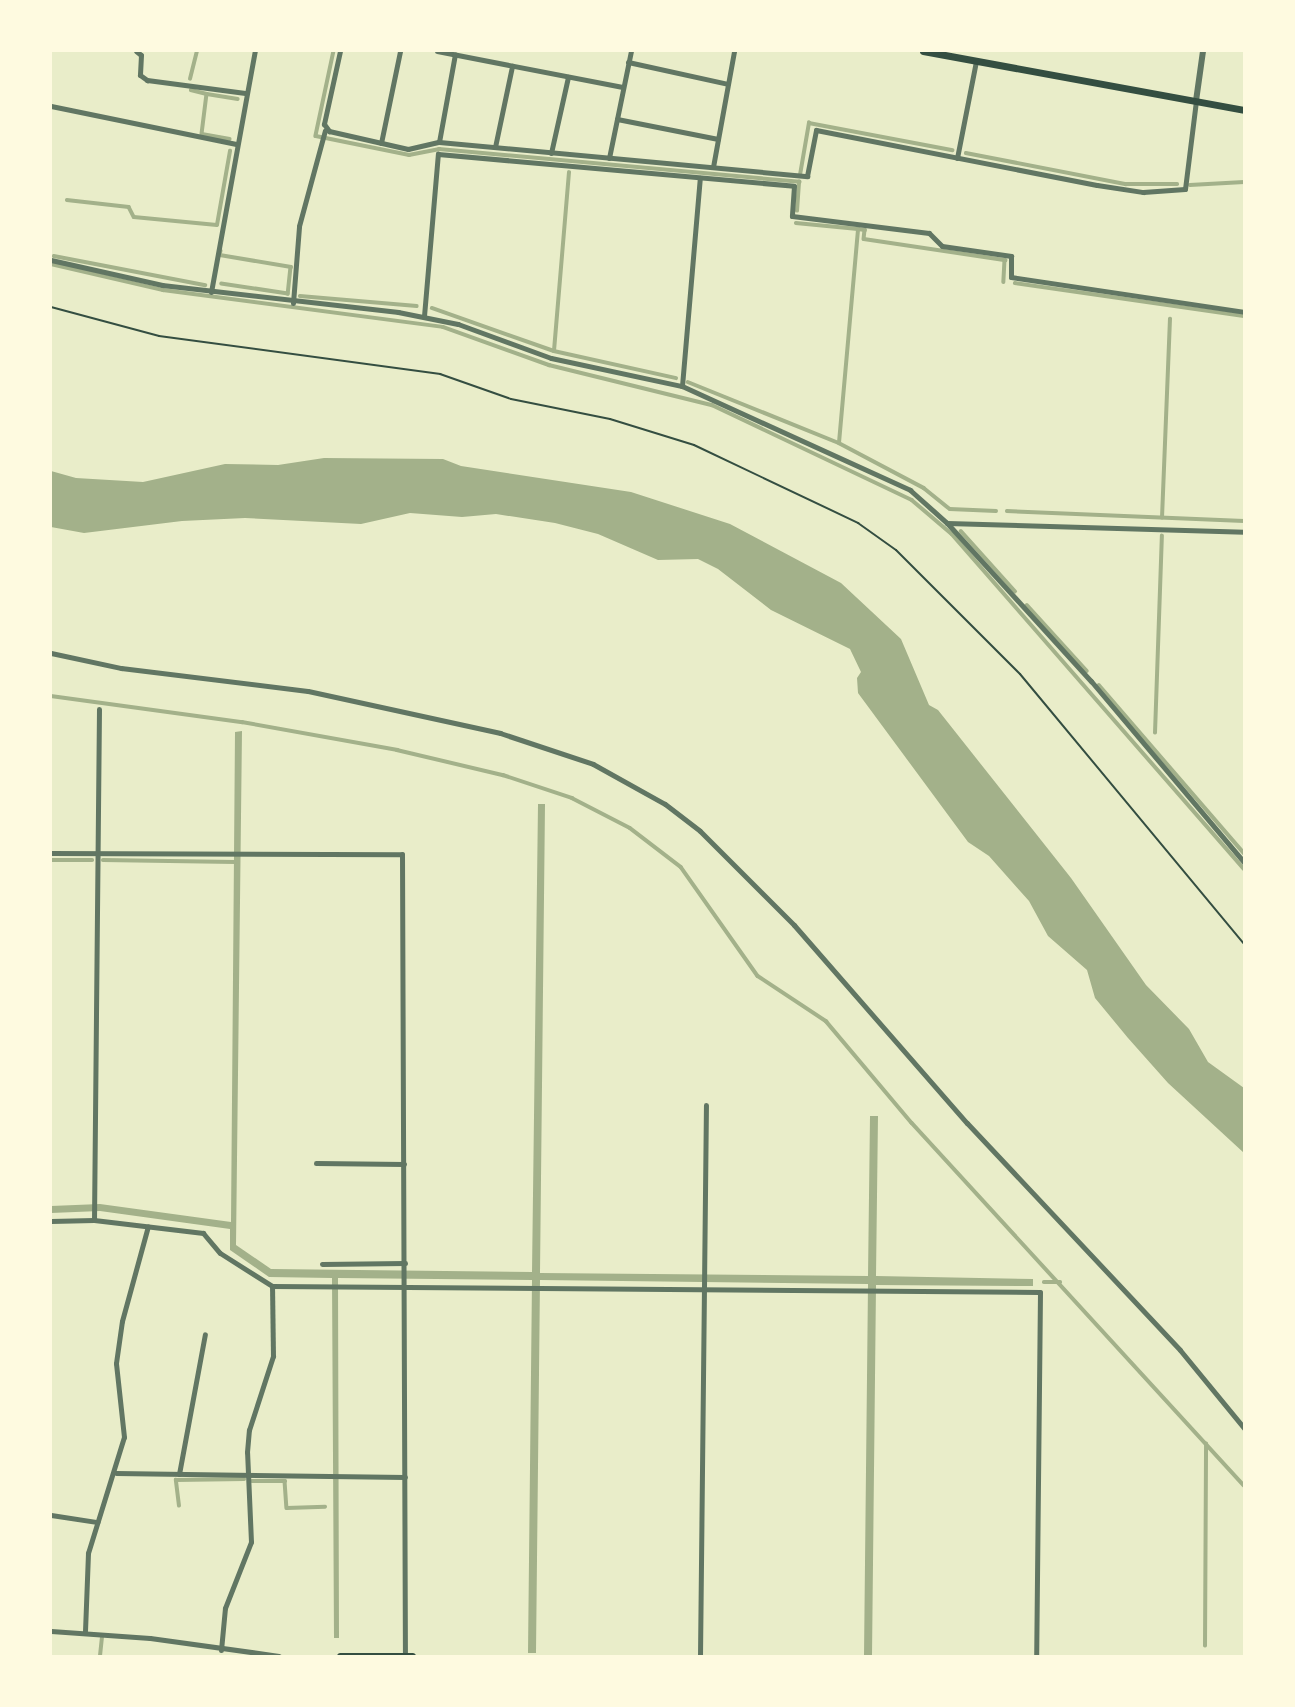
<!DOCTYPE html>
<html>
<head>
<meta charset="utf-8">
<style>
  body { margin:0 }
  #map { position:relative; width:1295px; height:1707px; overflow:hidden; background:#e9edc9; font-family:Literata,serif }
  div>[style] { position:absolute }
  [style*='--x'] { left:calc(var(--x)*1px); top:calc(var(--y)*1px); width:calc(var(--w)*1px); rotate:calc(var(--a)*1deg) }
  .water>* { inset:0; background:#a3b18a }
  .stream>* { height:3.5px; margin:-1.75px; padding:0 1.75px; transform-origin:1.75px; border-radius:1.75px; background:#a3b18a }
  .path>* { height:2px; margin:-1px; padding:0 1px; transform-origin:1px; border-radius:1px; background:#344e41 }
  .minor>* { height:5px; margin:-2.5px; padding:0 2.5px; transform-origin:2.5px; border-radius:2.5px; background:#617663 }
  .tertiary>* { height:6px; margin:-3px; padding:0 3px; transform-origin:3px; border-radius:3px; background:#617663 }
  .secondary>* { height:7px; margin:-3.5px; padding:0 3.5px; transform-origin:3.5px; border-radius:3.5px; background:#344e41 }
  span { translate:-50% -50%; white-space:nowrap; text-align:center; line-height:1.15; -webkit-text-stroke:5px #fefae0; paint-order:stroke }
  .frame { position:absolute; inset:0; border:52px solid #fefae0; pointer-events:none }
</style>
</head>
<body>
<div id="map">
  <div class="water">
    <div style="clip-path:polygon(324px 458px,443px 459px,461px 466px,631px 492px,730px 524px,841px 583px,901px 639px,929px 705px,938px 710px,1071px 878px,1146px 985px,1189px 1029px,1208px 1062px,1244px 1088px,1244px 1153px,1168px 1083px,1128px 1038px,1095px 998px,1087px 970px,1048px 936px,1029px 901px,989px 856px,968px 842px,858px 693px,857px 678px,861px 672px,850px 649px,771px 610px,718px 569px,698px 559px,658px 560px,598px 534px,555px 523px,496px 514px,462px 517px,410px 513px,361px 524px,245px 518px,182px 521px,84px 533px,51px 527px,51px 471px,76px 478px,143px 482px,225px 464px,278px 465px)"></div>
    <div style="clip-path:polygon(242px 731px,236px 1245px,271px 1269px,532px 1272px,538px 804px,545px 804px,540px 1273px,868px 1276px,870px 1116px,878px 1116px,876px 1276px,1033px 1279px,1033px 1286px,876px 1285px,872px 1656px,864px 1656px,868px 1284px,540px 1280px,536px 1653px,528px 1653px,532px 1280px,338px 1278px,339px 1638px,334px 1638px,332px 1278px,269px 1277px,230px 1250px,230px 1229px,100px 1211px,51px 1213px,51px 1206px,100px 1204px,231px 1222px,235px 732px)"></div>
  </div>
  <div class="stream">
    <div style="--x:334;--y:51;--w:87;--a:102"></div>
    <div style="--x:316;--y:136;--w:95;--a:11.5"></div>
    <div style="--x:409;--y:155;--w:31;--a:-11"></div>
    <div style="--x:439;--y:149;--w:362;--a:5.2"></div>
    <div style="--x:190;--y:79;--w:29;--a:-76"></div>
    <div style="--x:191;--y:90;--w:16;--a:14"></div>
    <div style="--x:207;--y:94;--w:40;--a:97.1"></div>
    <div style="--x:202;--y:134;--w:28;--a:10"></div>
    <div style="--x:207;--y:94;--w:31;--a:9"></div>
    <div style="--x:966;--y:153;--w:163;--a:11"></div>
    <div style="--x:1126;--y:184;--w:51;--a:0"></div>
    <div style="--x:800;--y:175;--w:53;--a:-80.2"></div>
    <div style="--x:809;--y:123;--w:146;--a:10.7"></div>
    <div style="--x:1190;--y:185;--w:54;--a:-3.2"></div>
    <div style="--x:67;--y:200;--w:62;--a:6.4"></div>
    <div style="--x:129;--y:207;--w:11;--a:63"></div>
    <div style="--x:134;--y:217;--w:83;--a:5.5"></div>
    <div style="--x:217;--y:225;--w:75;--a:-80"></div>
    <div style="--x:797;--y:211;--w:29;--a:-86"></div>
    <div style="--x:796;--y:223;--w:62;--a:5.5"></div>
    <div style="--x:858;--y:229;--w:7;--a:8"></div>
    <div style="--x:865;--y:230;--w:9;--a:96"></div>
    <div style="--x:864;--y:239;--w:143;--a:8.5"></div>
    <div style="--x:1005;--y:260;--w:22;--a:93"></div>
    <div style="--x:221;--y:251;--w:4;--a:104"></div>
    <div style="--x:220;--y:255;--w:72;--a:9.6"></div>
    <div style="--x:291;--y:267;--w:27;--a:96"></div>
    <div style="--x:288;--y:294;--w:67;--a:-171.4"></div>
    <div style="--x:54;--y:256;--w:154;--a:10.9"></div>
    <div style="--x:51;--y:264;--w:115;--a:13.1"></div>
    <div style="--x:163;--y:290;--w:282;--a:7.5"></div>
    <div style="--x:443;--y:327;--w:113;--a:19.7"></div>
    <div style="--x:549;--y:365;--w:168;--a:13.8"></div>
    <div style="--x:712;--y:405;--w:221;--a:25.4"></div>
    <div style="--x:912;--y:500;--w:52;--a:40.4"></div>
    <div style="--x:952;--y:534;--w:444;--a:48.9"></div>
    <div style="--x:1015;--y:283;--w:231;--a:8.2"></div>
    <div style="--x:300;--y:296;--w:117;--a:4.9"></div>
    <div style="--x:432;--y:308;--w:129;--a:19.4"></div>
    <div style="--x:554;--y:351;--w:125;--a:12.5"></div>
    <div style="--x:554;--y:351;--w:179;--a:-85.2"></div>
    <div style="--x:688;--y:382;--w:163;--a:22"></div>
    <div style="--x:839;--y:443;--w:96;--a:27.9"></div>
    <div style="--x:924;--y:488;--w:33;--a:39"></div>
    <div style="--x:950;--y:509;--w:46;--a:2.5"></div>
    <div style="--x:839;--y:443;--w:215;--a:-84.9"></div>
    <div style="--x:1007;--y:511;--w:237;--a:2.4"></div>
    <div style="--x:1162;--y:518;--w:199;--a:-87.7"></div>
    <div style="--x:961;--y:531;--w:81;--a:48"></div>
    <div style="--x:1027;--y:605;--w:89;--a:47.7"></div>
    <div style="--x:1099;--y:685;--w:222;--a:49.2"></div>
    <div style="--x:51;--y:696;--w:193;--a:7.8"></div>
    <div style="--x:242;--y:722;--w:158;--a:10.2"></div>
    <div style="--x:397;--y:750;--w:109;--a:13.3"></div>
    <div style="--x:503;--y:775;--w:73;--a:18.4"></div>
    <div style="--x:572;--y:798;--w:65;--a:27.3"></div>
    <div style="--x:630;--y:828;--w:64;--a:37.4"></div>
    <div style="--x:681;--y:867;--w:133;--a:54.8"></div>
    <div style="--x:758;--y:976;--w:82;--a:33.5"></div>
    <div style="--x:826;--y:1021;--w:133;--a:49.9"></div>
    <div style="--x:912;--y:1123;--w:491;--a:47.5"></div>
    <div style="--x:1155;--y:733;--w:197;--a:-88"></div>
    <div style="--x:51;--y:860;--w:41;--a:0"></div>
    <div style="--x:103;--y:860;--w:132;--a:0.9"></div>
    <div style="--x:1044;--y:1282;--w:16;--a:0"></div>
    <div style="--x:252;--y:1481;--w:33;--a:0"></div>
    <div style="--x:285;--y:1481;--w:27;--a:86"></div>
    <div style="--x:287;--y:1508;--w:38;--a:-2"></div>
    <div style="--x:179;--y:1506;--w:26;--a:-97"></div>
    <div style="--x:176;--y:1480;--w:68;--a:-0.8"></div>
    <div style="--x:1205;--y:1646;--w:202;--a:-89.7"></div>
    <div style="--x:100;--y:1656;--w:18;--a:-84"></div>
  </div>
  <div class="path">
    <div style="--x:51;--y:307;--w:112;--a:15"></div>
    <div style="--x:159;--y:336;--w:284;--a:7.7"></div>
    <div style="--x:440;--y:374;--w:75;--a:19.4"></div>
    <div style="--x:511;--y:399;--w:101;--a:11.4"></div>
    <div style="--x:610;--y:419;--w:88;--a:17.2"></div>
    <div style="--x:694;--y:445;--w:182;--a:25.4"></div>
    <div style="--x:858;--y:523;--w:47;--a:35.4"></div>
    <div style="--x:896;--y:550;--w:175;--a:45"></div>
    <div style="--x:1020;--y:674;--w:351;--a:50.3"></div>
  </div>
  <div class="minor">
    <div style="--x:136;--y:51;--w:6;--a:39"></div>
    <div style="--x:141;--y:55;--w:20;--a:93"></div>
    <div style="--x:140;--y:75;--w:9;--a:36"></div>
    <div style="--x:147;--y:80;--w:99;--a:7.6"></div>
    <div style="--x:340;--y:51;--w:75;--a:102.4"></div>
    <div style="--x:324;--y:124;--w:9;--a:54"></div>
    <div style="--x:329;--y:131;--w:81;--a:12.8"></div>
    <div style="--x:408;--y:149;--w:32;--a:-13"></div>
    <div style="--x:439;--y:142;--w:370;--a:5.3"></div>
    <div style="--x:807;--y:176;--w:47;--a:-78.9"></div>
    <div style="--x:816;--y:130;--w:286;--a:11.1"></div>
    <div style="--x:1097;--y:185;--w:47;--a:8.7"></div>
    <div style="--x:1143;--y:192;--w:42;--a:-4.1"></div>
    <div style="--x:1185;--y:189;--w:89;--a:-82.9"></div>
    <div style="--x:437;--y:51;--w:189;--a:11"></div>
    <div style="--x:628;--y:62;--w:102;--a:12.4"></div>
    <div style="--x:51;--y:106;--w:189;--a:11.6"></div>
    <div style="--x:617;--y:119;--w:103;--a:11.2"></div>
    <div style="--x:439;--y:142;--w:89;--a:-79.7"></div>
    <div style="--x:381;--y:143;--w:94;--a:-78.3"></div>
    <div style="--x:495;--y:147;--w:83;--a:-78.1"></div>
    <div style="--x:551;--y:153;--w:78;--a:-77.4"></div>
    <div style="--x:609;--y:158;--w:109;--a:-78.4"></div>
    <div style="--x:957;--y:158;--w:99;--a:-78.9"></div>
    <div style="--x:713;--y:167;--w:118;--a:-79.7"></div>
    <div style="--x:51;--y:260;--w:114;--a:12.7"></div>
    <div style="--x:162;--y:285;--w:238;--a:6.5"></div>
    <div style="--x:398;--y:312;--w:61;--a:11.3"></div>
    <div style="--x:458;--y:324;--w:99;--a:20.1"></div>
    <div style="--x:551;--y:358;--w:134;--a:12.1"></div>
    <div style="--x:682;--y:386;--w:251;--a:24.5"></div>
    <div style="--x:910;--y:490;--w:50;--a:41.7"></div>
    <div style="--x:947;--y:523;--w:214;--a:47.7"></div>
    <div style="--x:1091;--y:681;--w:237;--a:49.8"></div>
    <div style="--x:211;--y:292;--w:245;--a:-79.7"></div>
    <div style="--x:293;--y:303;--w:77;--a:-85.5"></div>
    <div style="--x:299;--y:226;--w:99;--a:-74.8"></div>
    <div style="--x:424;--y:316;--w:163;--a:-85.1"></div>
    <div style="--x:438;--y:154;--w:357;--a:5.1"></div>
    <div style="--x:794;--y:186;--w:30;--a:94"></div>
    <div style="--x:792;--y:216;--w:138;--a:7.1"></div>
    <div style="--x:929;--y:233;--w:18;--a:45"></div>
    <div style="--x:942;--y:246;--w:70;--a:8.2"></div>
    <div style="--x:1011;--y:256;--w:21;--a:90"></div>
    <div style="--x:1011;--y:277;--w:236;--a:8.5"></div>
    <div style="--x:682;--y:386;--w:209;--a:-85.1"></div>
    <div style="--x:947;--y:523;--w:297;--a:1.7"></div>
    <div style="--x:51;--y:653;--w:72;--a:12.1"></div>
    <div style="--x:121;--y:668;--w:188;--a:7"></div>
    <div style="--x:308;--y:691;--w:197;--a:12.3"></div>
    <div style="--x:500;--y:733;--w:98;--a:18.4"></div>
    <div style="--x:593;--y:764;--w:82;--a:29.1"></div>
    <div style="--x:665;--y:804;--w:44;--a:37.6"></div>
    <div style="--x:700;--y:831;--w:133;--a:45"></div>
    <div style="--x:794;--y:925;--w:263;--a:48.9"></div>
    <div style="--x:967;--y:1123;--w:311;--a:46.8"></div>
    <div style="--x:1180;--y:1350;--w:101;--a:50.6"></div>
    <div style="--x:51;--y:853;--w:351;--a:0.2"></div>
    <div style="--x:402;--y:854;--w:802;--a:89.79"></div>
    <div style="--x:316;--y:1163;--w:88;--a:0.7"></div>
    <div style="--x:94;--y:1220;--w:511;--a:-89.44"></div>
    <div style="--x:51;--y:1221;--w:43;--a:-1.3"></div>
    <div style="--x:94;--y:1220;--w:110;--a:6.8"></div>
    <div style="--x:203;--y:1233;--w:26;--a:50"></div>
    <div style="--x:220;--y:1253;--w:62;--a:32.4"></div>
    <div style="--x:272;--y:1286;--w:768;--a:0.45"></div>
    <div style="--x:1040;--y:1292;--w:364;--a:90.6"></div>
    <div style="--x:322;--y:1264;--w:83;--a:-0.7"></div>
    <div style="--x:116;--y:1473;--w:289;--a:0.8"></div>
    <div style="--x:179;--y:1474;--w:142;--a:-79.5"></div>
    <div style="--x:51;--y:1515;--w:47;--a:8.7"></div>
    <div style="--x:51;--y:1631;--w:99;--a:4"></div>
    <div style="--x:150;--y:1638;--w:130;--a:7.9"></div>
    <div style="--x:85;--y:1631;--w:78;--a:-87.8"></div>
    <div style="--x:88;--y:1553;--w:121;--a:-72.8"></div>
    <div style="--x:124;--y:1437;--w:74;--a:-96.2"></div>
    <div style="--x:116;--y:1363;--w:42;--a:-81.9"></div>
    <div style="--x:122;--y:1321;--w:98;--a:-74.7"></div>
    <div style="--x:221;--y:1650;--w:42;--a:-84.6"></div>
    <div style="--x:225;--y:1608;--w:71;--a:-68.5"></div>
    <div style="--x:251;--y:1542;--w:90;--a:-92.5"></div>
    <div style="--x:247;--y:1452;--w:22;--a:-85"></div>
    <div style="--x:249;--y:1430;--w:78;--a:-72"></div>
    <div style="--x:273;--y:1356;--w:70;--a:-90.8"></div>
    <div style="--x:700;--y:1656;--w:551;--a:-89.38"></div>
  </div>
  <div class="tertiary">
    <div style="--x:1196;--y:101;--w:50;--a:-82"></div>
  </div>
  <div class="secondary">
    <div style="--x:923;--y:51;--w:326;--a:10.4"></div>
    <div style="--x:340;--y:1656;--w:72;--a:0"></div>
  </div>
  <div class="frame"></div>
</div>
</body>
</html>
